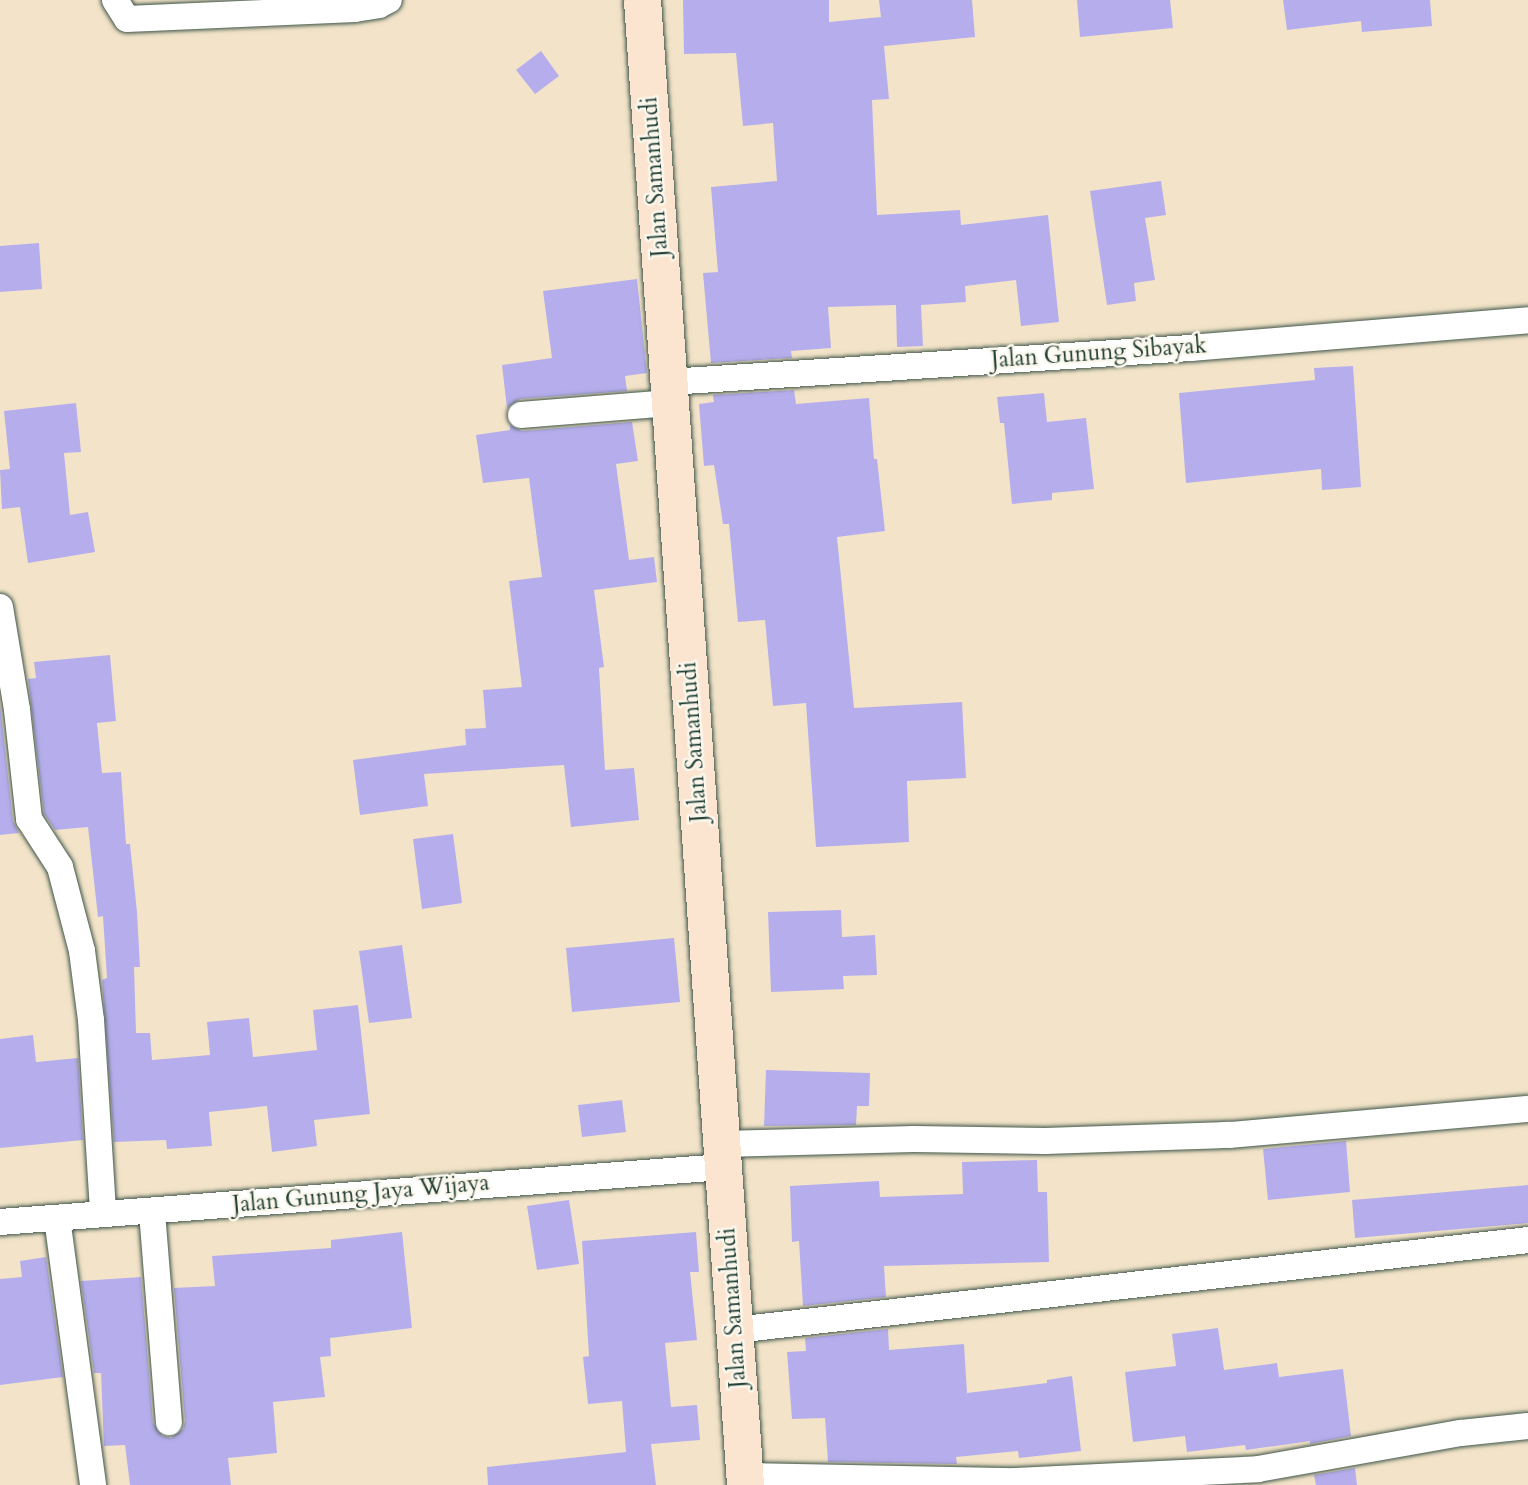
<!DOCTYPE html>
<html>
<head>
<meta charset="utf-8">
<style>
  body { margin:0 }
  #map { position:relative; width:1528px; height:1485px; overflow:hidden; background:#f3e4c9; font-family:Cardo,serif }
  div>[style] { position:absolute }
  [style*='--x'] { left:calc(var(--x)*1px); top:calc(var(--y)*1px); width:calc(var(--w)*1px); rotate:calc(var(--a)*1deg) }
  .building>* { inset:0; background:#b6aeec }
  .roads { filter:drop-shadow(0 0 2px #3f564a) drop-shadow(0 0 2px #3f564a) }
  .street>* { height:26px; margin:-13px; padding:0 13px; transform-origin:13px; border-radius:13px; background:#fff }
  .secondary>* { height:37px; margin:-18.5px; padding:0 18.5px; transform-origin:18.5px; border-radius:18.5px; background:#fce5d0 }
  span { translate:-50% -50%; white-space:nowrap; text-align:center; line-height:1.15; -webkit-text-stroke:5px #fbf7ec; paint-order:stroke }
  .street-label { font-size:23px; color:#1f3d34 }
</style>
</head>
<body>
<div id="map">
  <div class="building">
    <div style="clip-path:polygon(683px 0,829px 0,829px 22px,881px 17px,879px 0,972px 0,975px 37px,884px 46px,889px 99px,872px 100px,877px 215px,960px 210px,961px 225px,1048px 215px,1059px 322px,1021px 326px,1016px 280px,965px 286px,966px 302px,921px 305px,923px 346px,897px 347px,896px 305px,828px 307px,831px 348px,791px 351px,792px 358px,711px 363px,703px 273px,718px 272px,711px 187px,777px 181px,773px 123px,743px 126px,736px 53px,684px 54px)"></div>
    <div style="clip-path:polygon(1077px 0,1170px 0,1173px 28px,1080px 37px)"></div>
    <div style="clip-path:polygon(1283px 0,1430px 0,1432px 26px,1362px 32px,1361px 21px,1287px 30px)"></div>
    <div style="clip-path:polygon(541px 51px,559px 76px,535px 94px,516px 70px)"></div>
    <div style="clip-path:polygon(1161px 181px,1166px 215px,1145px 218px,1155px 280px,1134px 283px,1136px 301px,1107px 305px,1090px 191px)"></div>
    <div style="clip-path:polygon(39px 243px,42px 289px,0 292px,0 246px)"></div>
    <div style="clip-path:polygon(637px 279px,647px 373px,625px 376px,627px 391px,520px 399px,507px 408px,502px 365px,552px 358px,543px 291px)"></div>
    <div style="clip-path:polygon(1353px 366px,1361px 487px,1322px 490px,1321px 469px,1186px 483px,1179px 393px,1315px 380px,1314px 368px)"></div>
    <div style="clip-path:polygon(794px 390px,796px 404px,869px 398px,874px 459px,877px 459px,885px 531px,837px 537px,854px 708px,962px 702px,966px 778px,907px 781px,909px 842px,816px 847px,806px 703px,773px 706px,765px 620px,738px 622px,729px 524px,723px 524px,714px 465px,704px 466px,699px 404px,714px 402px,713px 395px)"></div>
    <div style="clip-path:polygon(1044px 393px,1047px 422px,1086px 418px,1094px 489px,1052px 493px,1052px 500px,1012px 504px,1004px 423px,1000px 423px,997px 397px)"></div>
    <div style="clip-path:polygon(76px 403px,81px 452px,64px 453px,70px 515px,88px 512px,95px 552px,28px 563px,20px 507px,2px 509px,0 470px,10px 469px,4px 411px)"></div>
    <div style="clip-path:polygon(632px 422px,638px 461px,616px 464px,629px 560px,654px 557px,657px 582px,594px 590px,604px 667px,599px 668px,605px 770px,634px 768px,639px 820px,571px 827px,564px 765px,424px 774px,428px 806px,360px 815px,353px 760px,466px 745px,465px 729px,486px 728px,483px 690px,522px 687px,509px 581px,542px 577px,529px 478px,483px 483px,476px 435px,510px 430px,510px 425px,522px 431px)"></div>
    <div style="clip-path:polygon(110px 655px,116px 721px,97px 723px,102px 773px,121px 772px,126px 844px,130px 844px,137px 912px,140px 967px,134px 967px,136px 1033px,150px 1033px,152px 1060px,210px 1055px,207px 1022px,249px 1018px,253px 1057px,317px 1050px,313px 1010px,358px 1005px,370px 1114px,314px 1120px,317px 1146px,272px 1152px,267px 1106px,209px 1112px,212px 1146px,167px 1149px,166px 1140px,114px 1142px,102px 980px,107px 978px,103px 916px,98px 917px,88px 827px,55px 830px,44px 814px,28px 679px,36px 678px,34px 662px)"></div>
    <div style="clip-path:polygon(0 704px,13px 821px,19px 833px,0 835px)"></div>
    <div style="clip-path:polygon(453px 834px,462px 903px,422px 909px,413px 839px)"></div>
    <div style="clip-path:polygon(841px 910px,842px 937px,875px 935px,877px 975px,843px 976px,844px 989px,771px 992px,768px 912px)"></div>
    <div style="clip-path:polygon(674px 938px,680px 1002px,572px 1012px,566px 948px)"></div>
    <div style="clip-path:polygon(402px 945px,412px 1018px,369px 1023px,359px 951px)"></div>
    <div style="clip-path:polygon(33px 1035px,36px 1062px,78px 1058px,83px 1140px,0 1148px,0 1039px)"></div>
    <div style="clip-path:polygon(766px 1070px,870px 1073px,869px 1106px,857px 1106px,856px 1125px,764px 1126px)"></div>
    <div style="clip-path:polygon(622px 1100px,626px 1132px,582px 1137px,578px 1105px)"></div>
    <div style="clip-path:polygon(1346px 1141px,1350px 1192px,1268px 1200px,1263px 1149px)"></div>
    <div style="clip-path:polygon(1037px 1160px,1038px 1192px,1047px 1192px,1049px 1262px,884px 1266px,886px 1297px,803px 1306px,799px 1241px,792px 1242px,790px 1186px,879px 1181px,880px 1197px,963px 1194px,962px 1162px)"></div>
    <div style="clip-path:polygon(1528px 1185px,1528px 1223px,1355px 1238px,1352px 1200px)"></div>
    <div style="clip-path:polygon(569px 1200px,579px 1264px,537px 1270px,527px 1206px)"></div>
    <div style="clip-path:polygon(402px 1232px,412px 1328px,330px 1338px,331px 1356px,320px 1357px,325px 1397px,273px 1402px,277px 1453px,228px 1458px,231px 1485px,130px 1485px,125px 1445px,104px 1446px,101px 1373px,94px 1373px,81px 1281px,141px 1277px,153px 1423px,162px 1436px,171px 1438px,183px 1429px,185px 1421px,174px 1288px,215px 1286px,212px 1256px,331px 1248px,331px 1240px)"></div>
    <div style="clip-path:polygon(696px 1232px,699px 1272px,690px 1272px,697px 1340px,665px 1343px,671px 1407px,697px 1405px,700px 1440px,651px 1444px,656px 1485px,488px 1485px,487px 1467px,626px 1452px,622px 1401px,588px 1404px,583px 1357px,589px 1356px,582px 1241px)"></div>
    <div style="clip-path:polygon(46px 1257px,63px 1377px,0 1385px,0 1279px,22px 1277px,20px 1261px)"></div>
    <div style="clip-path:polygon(1218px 1328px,1224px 1370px,1277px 1363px,1279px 1377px,1343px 1369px,1351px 1436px,1310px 1444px,1310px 1441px,1246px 1450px,1245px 1445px,1187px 1452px,1185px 1436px,1133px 1442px,1125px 1372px,1176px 1366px,1172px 1334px)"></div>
    <div style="clip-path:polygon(888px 1329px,889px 1350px,964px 1344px,967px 1393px,1047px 1383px,1047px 1380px,1072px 1376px,1081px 1451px,1019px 1458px,1018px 1451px,956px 1457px,957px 1464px,828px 1462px,825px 1418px,792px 1419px,787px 1352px,806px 1351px,805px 1338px)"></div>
    <div style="clip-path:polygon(1355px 1468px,1357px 1485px,1316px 1485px,1314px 1475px)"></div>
  </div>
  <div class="roads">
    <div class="street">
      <div style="--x:115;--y:0;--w:22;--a:58"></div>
      <div style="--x:127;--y:19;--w:228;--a:-2.5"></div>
      <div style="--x:355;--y:9;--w:24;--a:-9"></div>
      <div style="--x:379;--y:5;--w:11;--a:-27"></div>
      <div style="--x:669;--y:382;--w:523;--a:-3.73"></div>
      <div style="--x:1191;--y:348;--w:338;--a:-4.7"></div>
      <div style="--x:521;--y:415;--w:149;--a:-4.6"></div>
      <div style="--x:0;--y:607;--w:104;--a:80.6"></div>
      <div style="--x:17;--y:710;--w:110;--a:83.7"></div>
      <div style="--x:29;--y:819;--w:57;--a:57.1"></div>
      <div style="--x:60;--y:867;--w:87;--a:75.3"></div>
      <div style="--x:82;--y:951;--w:70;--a:82.6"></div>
      <div style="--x:91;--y:1020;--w:193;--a:86.4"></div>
      <div style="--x:722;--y:1144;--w:192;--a:-1.5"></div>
      <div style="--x:914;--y:1139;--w:131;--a:0.9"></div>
      <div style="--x:1045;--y:1141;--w:185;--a:-1.9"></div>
      <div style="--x:1230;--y:1135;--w:299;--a:-5"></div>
      <div style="--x:152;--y:1212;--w:211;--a:85.4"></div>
      <div style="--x:57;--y:1218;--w:269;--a:82.3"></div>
      <div style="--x:0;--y:1222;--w:725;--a:-4.35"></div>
      <div style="--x:735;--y:1330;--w:798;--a:-6.47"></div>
      <div style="--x:745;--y:1476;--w:271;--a:1.1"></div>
      <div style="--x:1016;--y:1481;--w:242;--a:-2.8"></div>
      <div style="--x:1258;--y:1469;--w:206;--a:-10.1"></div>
      <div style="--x:1461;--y:1433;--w:67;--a:-6"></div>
    </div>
    <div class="secondary">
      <div style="--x:642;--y:0;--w:1489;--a:86.03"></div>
    </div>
  </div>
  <div class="street-label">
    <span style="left:655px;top:177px;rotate:-94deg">Jalan Samanhudi</span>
    <span style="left:1099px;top:353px;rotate:-4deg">Jalan Gunung Sibayak</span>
    <span style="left:694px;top:742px;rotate:-94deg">Jalan Samanhudi</span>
    <span style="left:361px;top:1194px;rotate:-5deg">Jalan Gunung Jaya Wijaya</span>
    <span style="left:733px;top:1308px;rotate:-94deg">Jalan Samanhudi</span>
  </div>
</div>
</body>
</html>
